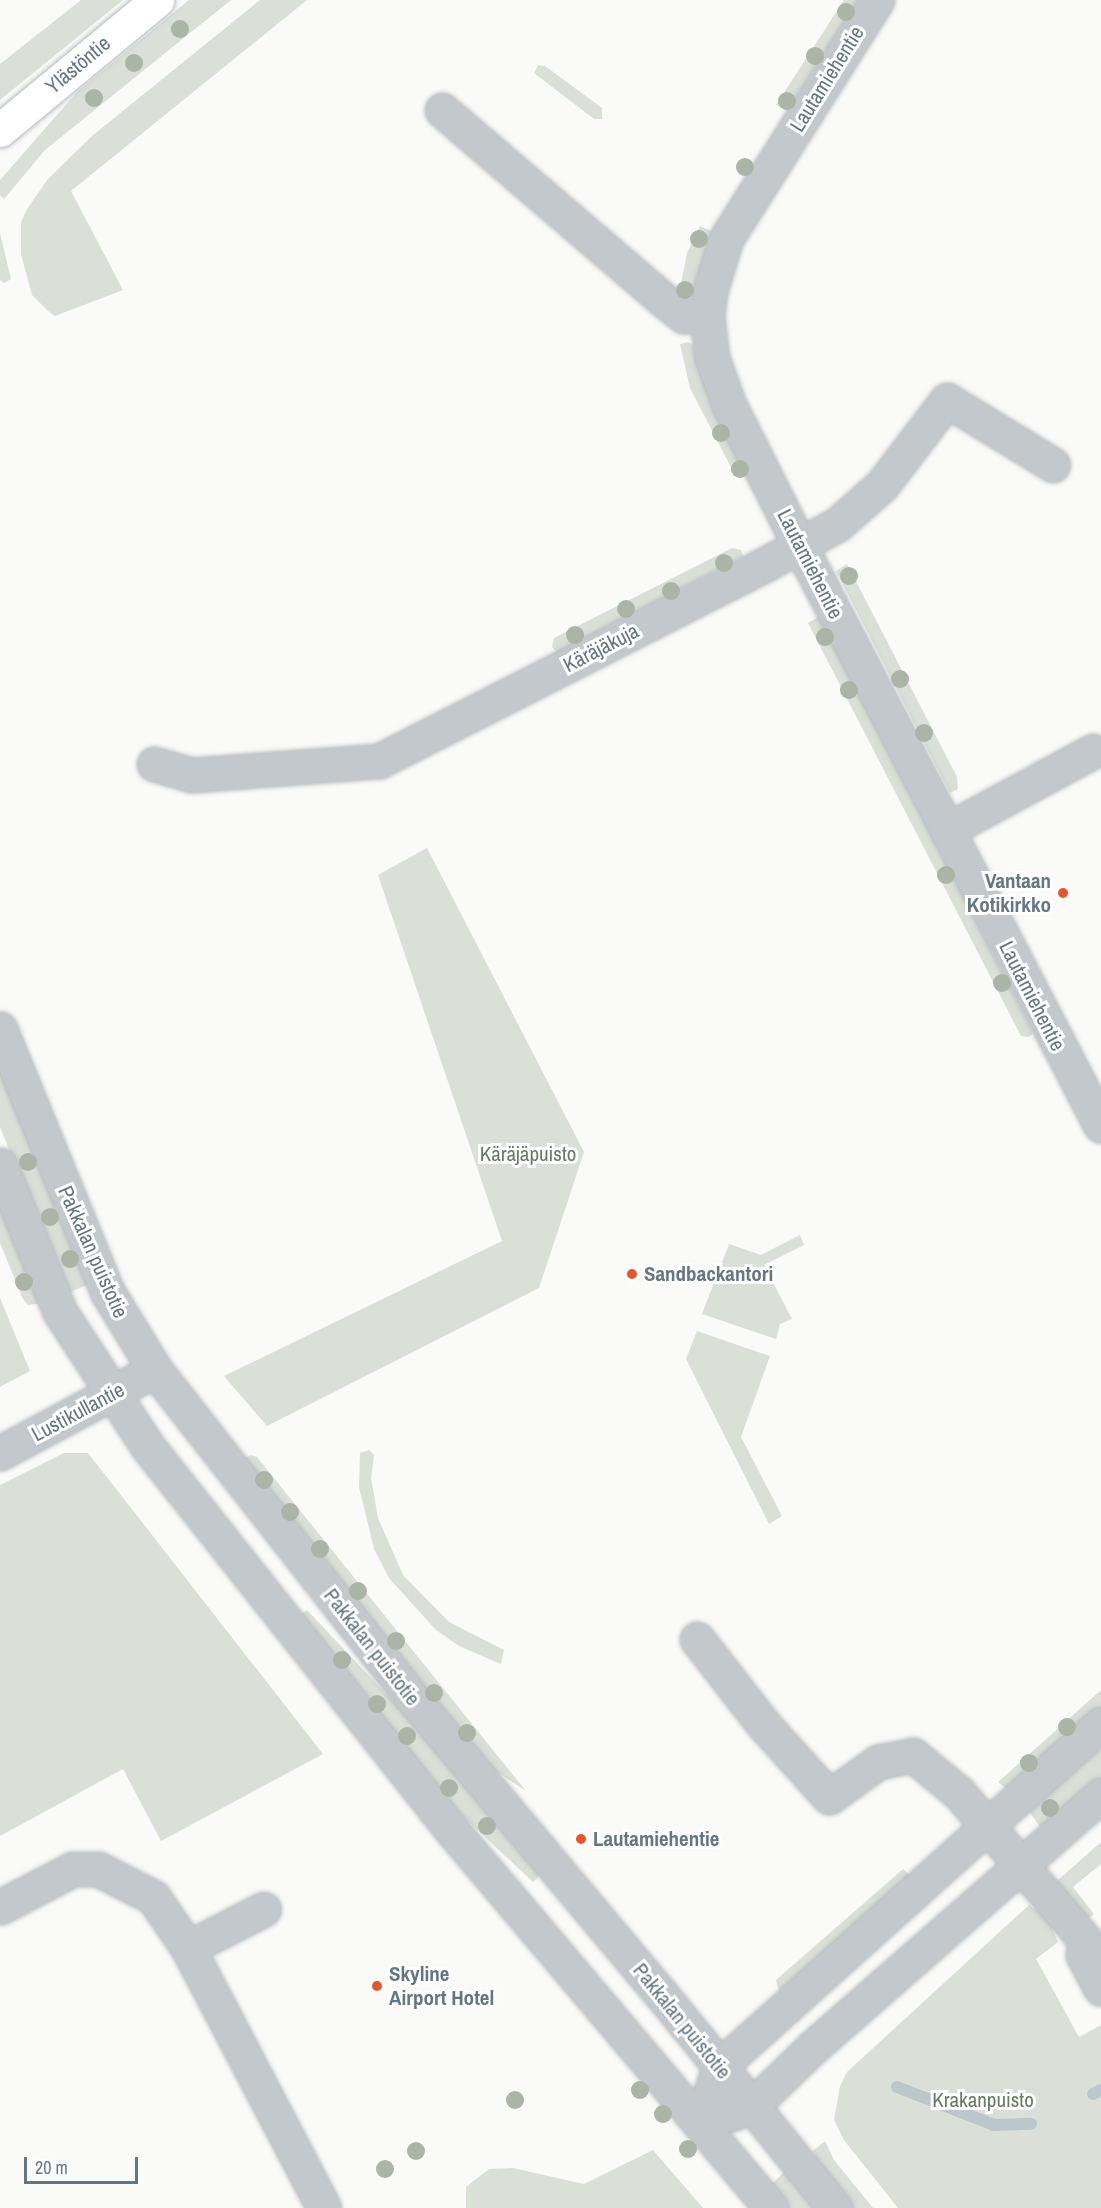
<!DOCTYPE html>
<html>
<head>
<meta charset="utf-8">
<style>
  body { margin:0 }
  #map { position:relative; width:1101px; height:2208px; overflow:hidden; background:#fafaf8; font-family:"Archivo Narrow",sans-serif }
  div>[style] { position:absolute }
  [style*='--x'] { left:calc(var(--x)*1px); top:calc(var(--y)*1px); width:calc(var(--w)*1px); rotate:calc(var(--a)*1deg) }
  .green>* { inset:0; background:#dadfd7 }
  .stream>* { height:12px; margin:-6px; padding:0 6px; transform-origin:6px; border-radius:6px; background:#bbc7cb }
  .roads { filter:drop-shadow(0 0 2px #b5babe) drop-shadow(0 0 2px #b5babe) }
  .minor>* { height:33px; margin:-16.5px; padding:0 16.5px; transform-origin:16.5px; border-radius:16.5px; background:#c3c8cc }
  .major>* { height:33px; margin:-16.5px; padding:0 16.5px; transform-origin:16.5px; border-radius:16.5px; background:#fff }
  .trees>* { width:18px; height:18px; margin:-9px; border-radius:50%; background:#aab4a7 }
  .dots>* { width:16px; height:16px; translate:-50% -50%; box-sizing:border-box; border:3px solid #fff; border-radius:50% }
  span { translate:-50% -50%; white-space:nowrap; text-align:center; line-height:1.15; -webkit-text-stroke:6px #fff; paint-order:stroke }
  .street-label { font-size:21px; color:#657683 }
  .poi-label { font-size:21px; color:#657683; font-weight:700 }
  .right { translate:-100% -50%; text-align:right }
  .left { translate:0 -50%; text-align:left }
  .park-label { font-size:21px; color:#687a64 }
  .scale { position:absolute; left:24px; top:2157px; width:114px; height:27px; box-sizing:border-box; border:3px solid #657683; border-top:0; padding-left:8px; font-size:18px; line-height:21px; white-space:nowrap; color:#657683; -webkit-text-stroke:4px #fff; paint-order:stroke }
</style>
</head>
<body>
<div id="map">
  <div class="green">
    <div style="clip-path:polygon(81px 0,123px 0,0 100px,0 64px)"></div>
    <div style="clip-path:polygon(189px 0,231px 0,45px 150px,4px 199px,0 195px,0 180px,77px 92px)"></div>
    <div style="clip-path:polygon(260px 0,307px 0,71px 191px,123px 290px,55px 316px,48px 311px,32px 295px,21px 254px,21px 222px,27px 209px,48px 179px,92px 136px)"></div>
    <div style="clip-path:polygon(844px 0,858px 0,787px 111px,776px 105px)"></div>
    <div style="clip-path:polygon(538px 65px,545px 66px,602px 108px,602px 119px,594px 119px,534px 73px)"></div>
    <div style="clip-path:polygon(700px 226px,711px 231px,694px 296px,679px 294px,687px 253px)"></div>
    <div style="clip-path:polygon(0 233px,11px 279px,4px 283px,0 280px)"></div>
    <div style="clip-path:polygon(688px 342px,693px 345px,713px 409px,749px 476px,736px 477px,690px 388px,680px 344px)"></div>
    <div style="clip-path:polygon(732px 548px,741px 550px,743px 556px,558px 653px,552px 647px,554px 638px)"></div>
    <div style="clip-path:polygon(847px 564px,957px 777px,958px 789px,950px 793px,836px 571px)"></div>
    <div style="clip-path:polygon(821px 615px,1033px 1034px,1028px 1037px,1021px 1036px,808px 623px)"></div>
    <div style="clip-path:polygon(427px 848px,584px 1152px,539px 1288px,267px 1426px,224px 1376px,502px 1241px,378px 875px)"></div>
    <div style="clip-path:polygon(0 1064px,87px 1285px,68px 1293px,0 1127px)"></div>
    <div style="clip-path:polygon(0 1200px,42px 1303px,28px 1305px,23px 1299px,0 1243px)"></div>
    <div style="clip-path:polygon(800px 1235px,804px 1245px,764px 1265px,792px 1319px,780px 1324px,776px 1339px,702px 1314px,729px 1244px,761px 1255px)"></div>
    <div style="clip-path:polygon(0 1298px,30px 1371px,0 1387px)"></div>
    <div style="clip-path:polygon(697px 1331px,770px 1356px,741px 1437px,782px 1516px,769px 1524px,686px 1359px)"></div>
    <div style="clip-path:polygon(369px 1450px,374px 1455px,371px 1478px,378px 1518px,403px 1575px,449px 1622px,504px 1650px,501px 1664px,459px 1646px,436px 1630px,389px 1578px,374px 1549px,359px 1487px,360px 1453px)"></div>
    <div style="clip-path:polygon(64px 1453px,88px 1453px,323px 1754px,161px 1841px,123px 1769px,0 1836px,0 1485px)"></div>
    <div style="clip-path:polygon(251px 1455px,257px 1457px,526px 1791px,483px 1763px,240px 1461px)"></div>
    <div style="clip-path:polygon(307px 1610px,419px 1729px,540px 1875px,533px 1882px,453px 1807px,297px 1617px)"></div>
    <div style="clip-path:polygon(1101px 1690px,1101px 1711px,1010px 1792px,998px 1782px)"></div>
    <div style="clip-path:polygon(1101px 1747px,1101px 1780px,1043px 1831px,1029px 1811px)"></div>
    <div style="clip-path:polygon(1101px 1842px,1101px 1864px,1073px 1887px,1094px 1914px,1085px 1921px,1059px 1893px,1057px 1881px)"></div>
    <div style="clip-path:polygon(903px 1869px,911px 1876px,779px 1991px,776px 1980px)"></div>
    <div style="clip-path:polygon(1029px 1905px,1048px 1919px,1058px 1942px,1036px 1959px,1079px 2037px,1101px 2025px,1101px 2208px,898px 2208px,844px 2140px,834px 2120px,840px 2086px,847px 2072px)"></div>
    <div style="clip-path:polygon(825px 2141px,834px 2160px,873px 2208px,853px 2208px,821px 2171px,813px 2151px)"></div>
    <div style="clip-path:polygon(653px 2150px,703px 2208px,466px 2208px,466px 2187px,489px 2169px,513px 2168px,584px 2184px)"></div>
    <div style="clip-path:polygon(786px 2170px,817px 2208px,785px 2208px,771px 2185px)"></div>
  </div>
  <div class="stream">
    <div style="--x:897;--y:2087;--w:104;--a:21.4"></div>
    <div style="--x:994;--y:2125;--w:37;--a:-2"></div>
    <div style="--x:1093;--y:2094;--w:9;--a:-27"></div>
  </div>
  <div class="roads">
    <div class="minor">
      <div style="--x:877;--y:0;--w:283;--a:122.3"></div>
      <div style="--x:726;--y:239;--w:54;--a:107.1"></div>
      <div style="--x:710;--y:291;--w:25;--a:97"></div>
      <div style="--x:707;--y:316;--w:42;--a:83.2"></div>
      <div style="--x:712;--y:358;--w:50;--a:70.1"></div>
      <div style="--x:729;--y:405;--w:158;--a:63.3"></div>
      <div style="--x:800;--y:546;--w:653;--a:62.57"></div>
      <div style="--x:442;--y:110;--w:295;--a:40.6"></div>
      <div style="--x:666;--y:302;--w:23;--a:38"></div>
      <div style="--x:684;--y:316;--w:23;--a:0"></div>
      <div style="--x:154;--y:764;--w:40;--a:16"></div>
      <div style="--x:192;--y:775;--w:188;--a:-4.3"></div>
      <div style="--x:379;--y:761;--w:434;--a:-27"></div>
      <div style="--x:766;--y:564;--w:82;--a:-29.1"></div>
      <div style="--x:838;--y:524;--w:59;--a:-41.6"></div>
      <div style="--x:882;--y:485;--w:107;--a:-52.6"></div>
      <div style="--x:947;--y:400;--w:124;--a:31.5"></div>
      <div style="--x:947;--y:830;--w:166;--a:-28.4"></div>
      <div style="--x:0;--y:1029;--w:285;--a:67.8"></div>
      <div style="--x:108;--y:1293;--w:90;--a:58.6"></div>
      <div style="--x:155;--y:1370;--w:421;--a:51.9"></div>
      <div style="--x:415;--y:1701;--w:383;--a:50"></div>
      <div style="--x:661;--y:1994;--w:276;--a:50.9"></div>
      <div style="--x:0;--y:1165;--w:159;--a:67.8"></div>
      <div style="--x:60;--y:1312;--w:161;--a:56.9"></div>
      <div style="--x:148;--y:1447;--w:486;--a:51.6"></div>
      <div style="--x:450;--y:1828;--w:497;--a:49.8"></div>
      <div style="--x:0;--y:1453;--w:176;--a:-28.2"></div>
      <div style="--x:697;--y:1639;--w:109;--a:52.1"></div>
      <div style="--x:764;--y:1725;--w:97;--a:47.9"></div>
      <div style="--x:829;--y:1797;--w:60;--a:-35.5"></div>
      <div style="--x:878;--y:1762;--w:36;--a:-11"></div>
      <div style="--x:913;--y:1755;--w:60;--a:39.6"></div>
      <div style="--x:959;--y:1793;--w:194;--a:49.4"></div>
      <div style="--x:1085;--y:1940;--w:15;--a:98"></div>
      <div style="--x:1083;--y:1955;--w:38;--a:62"></div>
      <div style="--x:0;--y:1907;--w:82;--a:-27.5"></div>
      <div style="--x:73;--y:1869;--w:25;--a:0"></div>
      <div style="--x:98;--y:1869;--w:62;--a:27"></div>
      <div style="--x:153;--y:1897;--w:62;--a:55.5"></div>
      <div style="--x:188;--y:1948;--w:293;--a:62.4"></div>
      <div style="--x:188;--y:1948;--w:85;--a:-27.2"></div>
      <div style="--x:731;--y:2114;--w:21;--a:-19"></div>
      <div style="--x:751;--y:2107;--w:85;--a:-44"></div>
      <div style="--x:812;--y:2048;--w:384;--a:-41.2"></div>
      <div style="--x:701;--y:2123;--w:59;--a:-72.2"></div>
      <div style="--x:719;--y:2067;--w:513;--a:-41.92"></div>
    </div>
    <div class="major">
      <div style="--x:0;--y:130;--w:204;--a:-39.6"></div>
    </div>
  </div>
  <div class="trees">
    <div style="left:846px;top:12px"></div>
    <div style="left:180px;top:29px"></div>
    <div style="left:815px;top:56px"></div>
    <div style="left:134px;top:63px"></div>
    <div style="left:94px;top:98px"></div>
    <div style="left:787px;top:101px"></div>
    <div style="left:745px;top:167px"></div>
    <div style="left:699px;top:239px"></div>
    <div style="left:685px;top:290px"></div>
    <div style="left:721px;top:433px"></div>
    <div style="left:740px;top:469px"></div>
    <div style="left:724px;top:563px"></div>
    <div style="left:849px;top:576px"></div>
    <div style="left:671px;top:591px"></div>
    <div style="left:626px;top:609px"></div>
    <div style="left:575px;top:635px"></div>
    <div style="left:825px;top:637px"></div>
    <div style="left:900px;top:679px"></div>
    <div style="left:849px;top:690px"></div>
    <div style="left:924px;top:733px"></div>
    <div style="left:946px;top:875px"></div>
    <div style="left:1002px;top:983px"></div>
    <div style="left:28px;top:1162px"></div>
    <div style="left:50px;top:1217px"></div>
    <div style="left:70px;top:1259px"></div>
    <div style="left:24px;top:1282px"></div>
    <div style="left:264px;top:1480px"></div>
    <div style="left:290px;top:1512px"></div>
    <div style="left:320px;top:1549px"></div>
    <div style="left:358px;top:1591px"></div>
    <div style="left:396px;top:1641px"></div>
    <div style="left:342px;top:1660px"></div>
    <div style="left:434px;top:1693px"></div>
    <div style="left:377px;top:1704px"></div>
    <div style="left:1067px;top:1727px"></div>
    <div style="left:467px;top:1733px"></div>
    <div style="left:407px;top:1736px"></div>
    <div style="left:1029px;top:1763px"></div>
    <div style="left:449px;top:1788px"></div>
    <div style="left:1050px;top:1808px"></div>
    <div style="left:487px;top:1826px"></div>
    <div style="left:640px;top:2090px"></div>
    <div style="left:515px;top:2100px"></div>
    <div style="left:663px;top:2114px"></div>
    <div style="left:688px;top:2149px"></div>
    <div style="left:416px;top:2151px"></div>
    <div style="left:385px;top:2169px"></div>
  </div>
  <div class="dots">
    <div style="left:1063px;top:893px;background:#e4572e"></div>
    <div style="left:632px;top:1274px;background:#e4572e"></div>
    <div style="left:581px;top:1839px;background:#e4572e"></div>
    <div style="left:377px;top:1986px;background:#e4572e"></div>
  </div>
  <div class="street-label">
    <span style="left:78px;top:65px;rotate:-40deg">Ylästöntie</span>
    <span style="left:827px;top:79px;rotate:-58deg">Lautamiehentie</span>
    <span style="left:810px;top:564px;rotate:63deg">Lautamiehentie</span>
    <span style="left:601px;top:648px;rotate:-27deg">Käräjäkuja</span>
    <span style="left:1032px;top:996px;rotate:63deg">Lautamiehentie</span>
    <span style="left:93px;top:1252px;rotate:66deg">Pakkalan puistotie</span>
    <span style="left:78px;top:1412px;rotate:-28deg">Lustikullantie</span>
    <span style="left:372px;top:1647px;rotate:52deg">Pakkalan puistotie</span>
    <span style="left:682px;top:2021px;rotate:51deg">Pakkalan puistotie</span>
  </div>
  <div class="poi-label">
    <span class="right" style="left:1051px;top:893px">Vantaan<br>Kotikirkko</span>
    <span class="left" style="left:644px;top:1274px">Sandbackantori</span>
    <span class="left" style="left:593px;top:1839px">Lautamiehentie</span>
    <span class="left" style="left:389px;top:1986px">Skyline<br>Airport Hotel</span>
  </div>
  <div class="park-label">
    <span style="left:528px;top:1154px">Käräjäpuisto</span>
    <span style="left:983px;top:2100px">Krakanpuisto</span>
  </div>
  <div class="scale">20 m</div>
</div>
</body>
</html>
